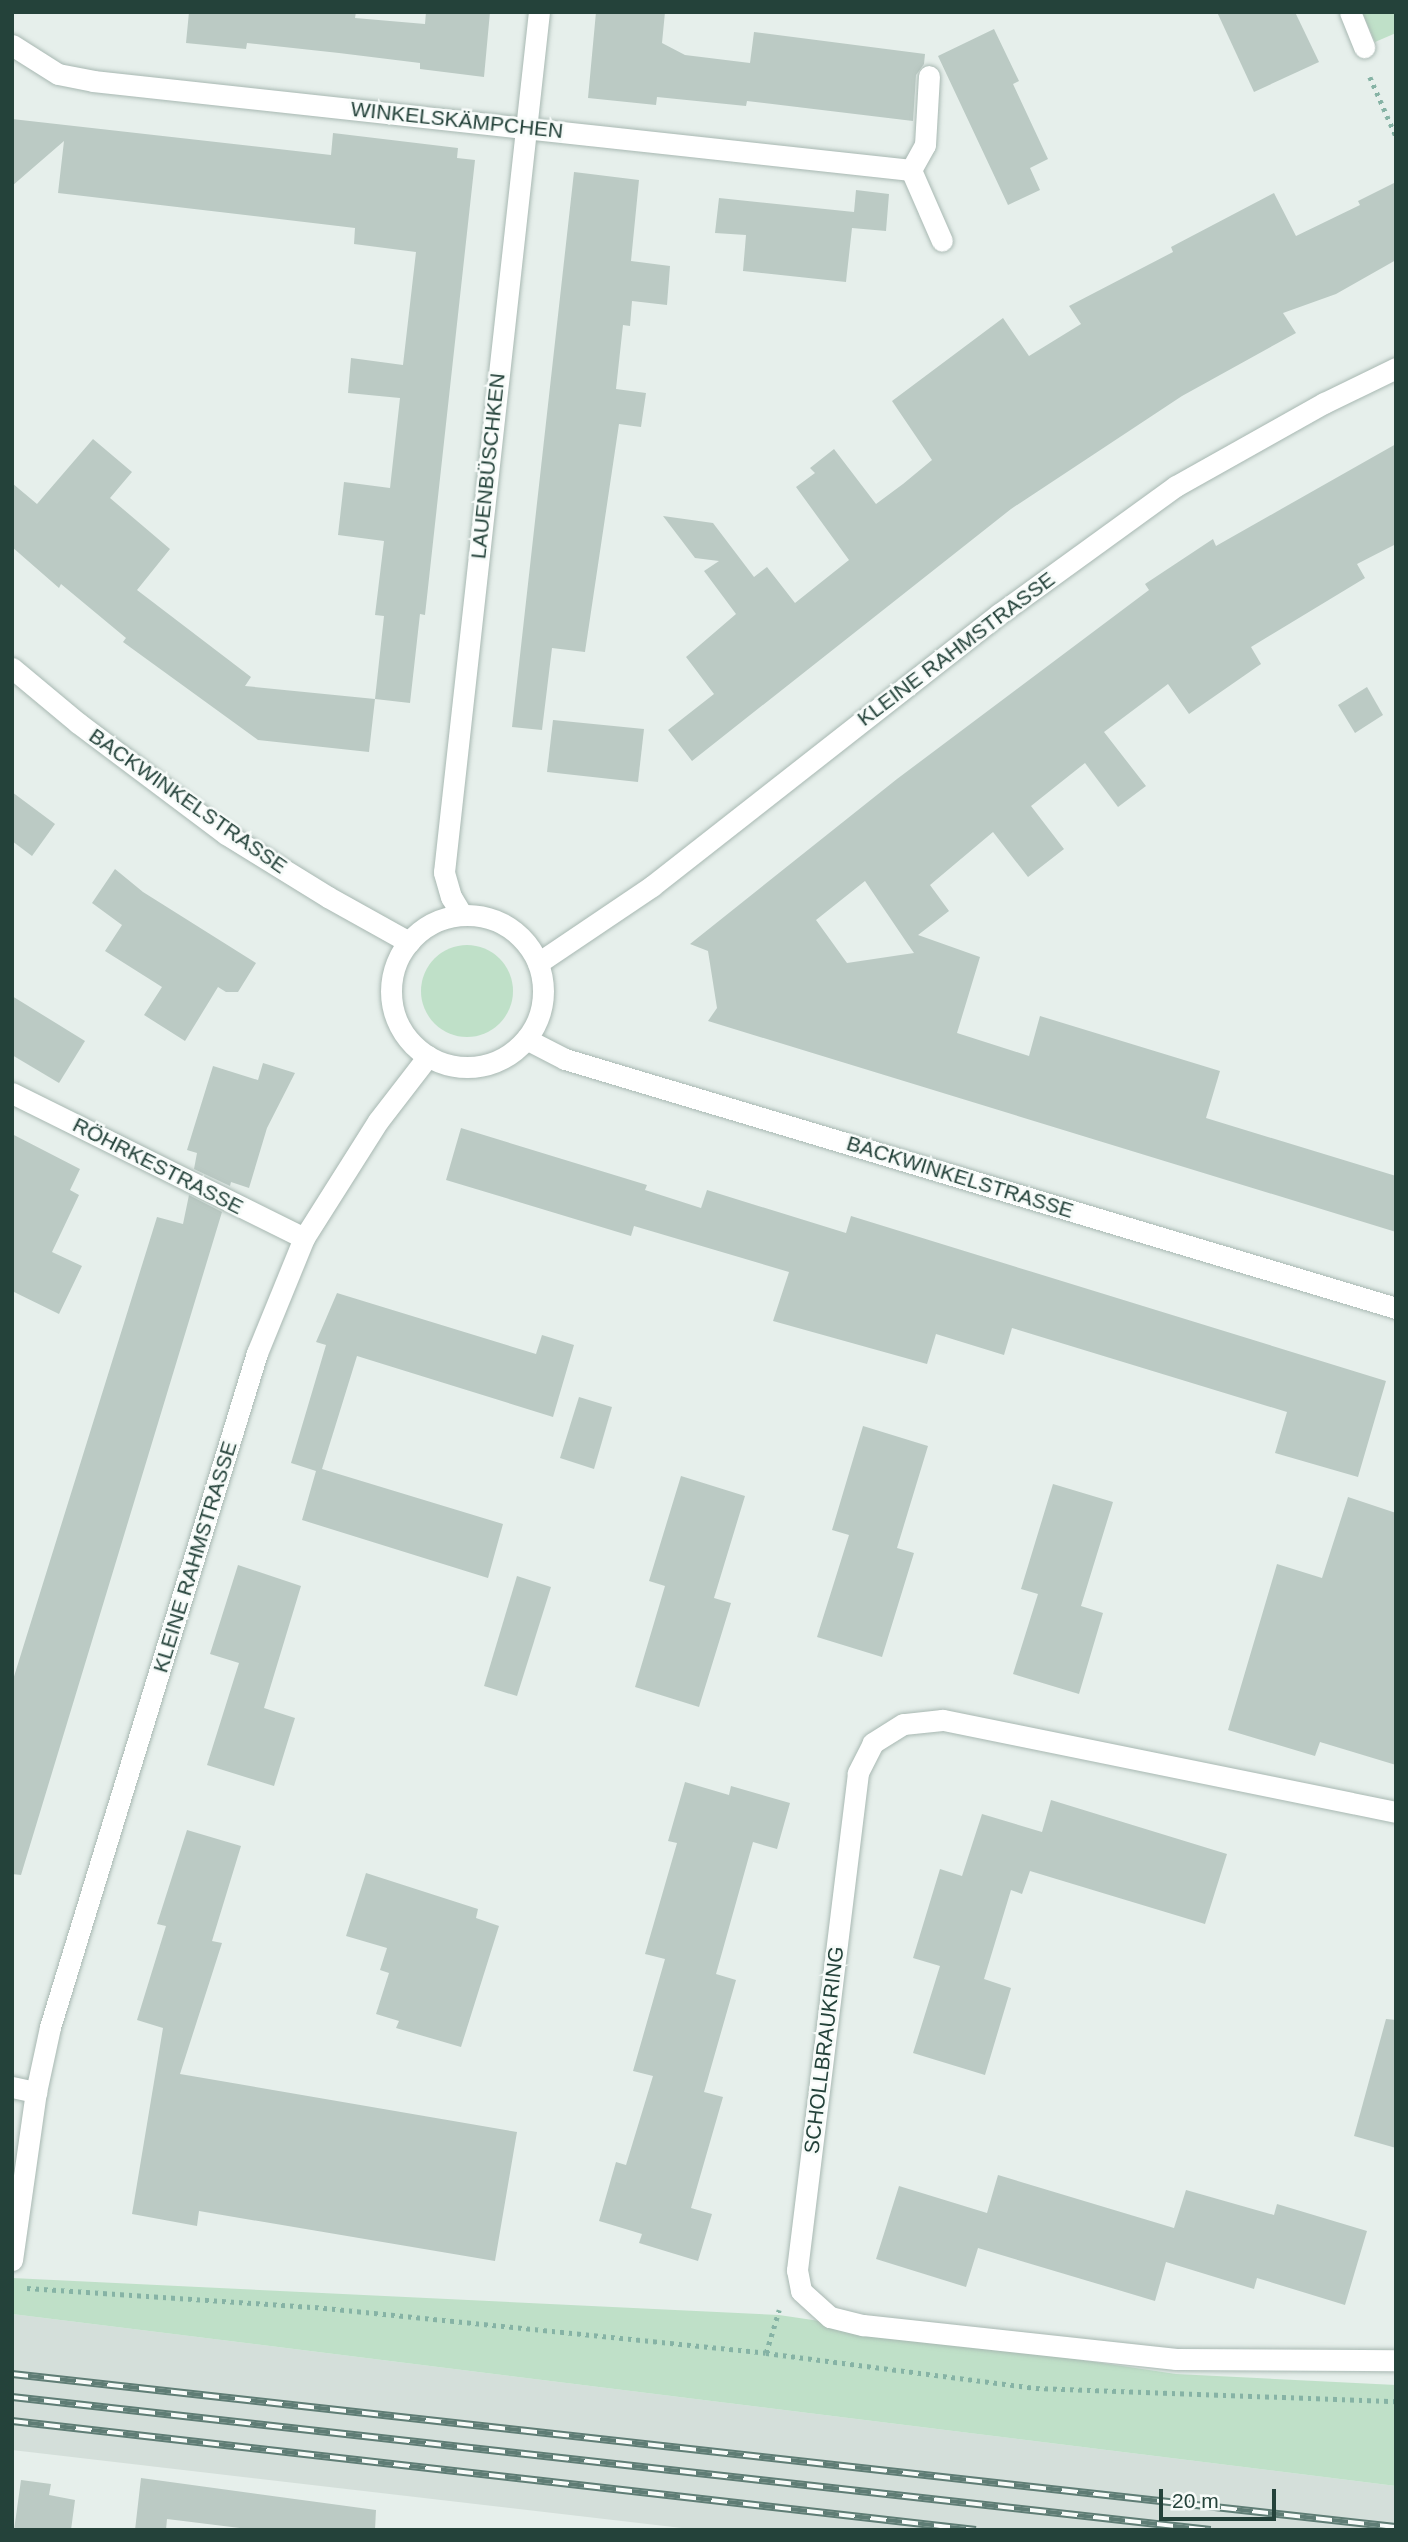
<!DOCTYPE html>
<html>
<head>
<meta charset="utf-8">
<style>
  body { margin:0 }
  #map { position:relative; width:1408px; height:2542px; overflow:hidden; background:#e6efeb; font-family:Helvetica,sans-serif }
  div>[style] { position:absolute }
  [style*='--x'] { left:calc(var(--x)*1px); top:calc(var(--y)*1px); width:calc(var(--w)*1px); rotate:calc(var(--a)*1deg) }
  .built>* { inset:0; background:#d4dfda }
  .green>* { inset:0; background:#bfe0c8 }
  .round { border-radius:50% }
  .building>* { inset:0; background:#bbcac4 }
  .path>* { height:4.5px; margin-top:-2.25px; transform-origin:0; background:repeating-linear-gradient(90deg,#86b3a5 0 3.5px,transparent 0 8.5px) }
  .roads { filter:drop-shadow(0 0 2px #a8b8b2) drop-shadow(0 0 2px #a8b8b2) }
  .service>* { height:21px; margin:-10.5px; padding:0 10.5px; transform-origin:10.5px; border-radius:10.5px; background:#fff }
  .minor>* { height:21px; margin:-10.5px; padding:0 10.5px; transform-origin:10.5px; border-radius:10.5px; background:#fff }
  .secondary>* { height:21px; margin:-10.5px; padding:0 10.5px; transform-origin:10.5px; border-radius:10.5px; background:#fff }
  .secondary>.ring { margin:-10.5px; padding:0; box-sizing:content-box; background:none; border:21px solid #fff; border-radius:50% }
  .rail>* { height:8px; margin-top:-4px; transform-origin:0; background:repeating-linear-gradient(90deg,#f7fbf9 0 16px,#5f7d75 0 32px); box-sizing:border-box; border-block:2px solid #5f7d75 }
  span { translate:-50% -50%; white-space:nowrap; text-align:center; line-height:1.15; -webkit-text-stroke:5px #f7fbf9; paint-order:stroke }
  .street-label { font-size:21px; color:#24423a }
  .frame { position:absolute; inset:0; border:14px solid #24423a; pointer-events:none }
  .scale { position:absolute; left:1159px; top:2489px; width:117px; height:32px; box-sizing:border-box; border:4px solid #24423a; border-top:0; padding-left:9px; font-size:21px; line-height:24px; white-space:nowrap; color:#24423a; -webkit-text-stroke:5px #f7fbf9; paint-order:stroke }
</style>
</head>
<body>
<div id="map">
  <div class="built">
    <div style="clip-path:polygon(12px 2314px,1396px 2486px,1396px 2530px,699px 2530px,12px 2450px)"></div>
  </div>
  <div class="green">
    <div style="clip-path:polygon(1362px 12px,1396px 12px,1396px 33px,1375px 42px)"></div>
    <div class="round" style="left:421px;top:945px;width:92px;height:92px"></div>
    <div style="clip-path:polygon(12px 2278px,779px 2315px,1176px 2374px,1396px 2385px,1396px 2486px,12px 2314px)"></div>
  </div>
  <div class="building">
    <div style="clip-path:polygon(189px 12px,356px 12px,355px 18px,425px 24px,426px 12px,490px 12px,484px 77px,420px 69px,420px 63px,339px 53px,247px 43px,246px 49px,186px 43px)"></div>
    <div style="clip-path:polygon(596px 12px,665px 12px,662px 43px,685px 55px,750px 63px,754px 32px,925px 54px,924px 64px,916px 75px,913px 121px,747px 101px,746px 106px,657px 97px,656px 105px,588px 98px)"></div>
    <div style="clip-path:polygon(1217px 12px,1295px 12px,1319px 62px,1254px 92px)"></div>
    <div style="clip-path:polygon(994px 29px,1019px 81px,1013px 84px,1048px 159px,1030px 168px,1040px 190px,1008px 205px,938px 56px)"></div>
    <div style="clip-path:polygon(12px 119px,331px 155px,333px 133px,458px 148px,457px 158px,475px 160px,425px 615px,420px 614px,410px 703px,375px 699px,384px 616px,375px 615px,384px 541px,338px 535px,344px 482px,390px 488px,400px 398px,348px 393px,351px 358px,403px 365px,416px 252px,354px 244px,355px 228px,58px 193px,64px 141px,12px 186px)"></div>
    <div style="clip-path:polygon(574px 172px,639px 180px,631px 261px,670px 266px,667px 305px,632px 301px,630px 326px,623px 325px,616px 389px,646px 393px,641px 427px,619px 424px,585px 652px,552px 648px,542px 730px,512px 727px)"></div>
    <div style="clip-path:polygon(1396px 182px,1396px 260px,1336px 294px,1283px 313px,1296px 333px,1182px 396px,1011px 509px,692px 761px,668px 730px,714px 694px,686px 657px,736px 614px,704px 571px,719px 561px,695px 558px,663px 516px,713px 523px,754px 577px,767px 567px,795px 603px,849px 560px,796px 487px,815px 473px,810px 468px,834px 449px,876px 504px,903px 484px,932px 460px,892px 401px,1003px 318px,1029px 356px,1081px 324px,1069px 306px,1173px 252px,1171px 247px,1274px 193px,1296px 236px,1360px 205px,1358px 201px)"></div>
    <div style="clip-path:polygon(856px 190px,889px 194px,886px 231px,852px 228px,846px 282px,743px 271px,746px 235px,715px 233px,719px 198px,854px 212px)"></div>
    <div style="clip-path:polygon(93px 439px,132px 472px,110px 498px,170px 549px,137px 590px,251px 677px,245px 686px,375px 699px,369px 752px,258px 740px,123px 642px,126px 638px,61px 584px,59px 588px,12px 547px,12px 483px,37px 504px)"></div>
    <div style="clip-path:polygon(evenodd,1396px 444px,1396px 544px,1357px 564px,1365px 578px,1251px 647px,1261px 664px,1189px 714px,1168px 684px,1104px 732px,1146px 786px,1118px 807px,1085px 763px,1031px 806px,1064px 849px,1028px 877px,993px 832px,930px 885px,949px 911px,918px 935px,980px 957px,957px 1033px,1029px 1056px,1040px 1016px,1220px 1071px,1206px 1118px,1396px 1176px,1396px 1232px,708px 1021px,717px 1008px,708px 951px,690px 944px,897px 779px,1149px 590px,1145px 584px,1213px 539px,1216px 546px,1396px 444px,865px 881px,907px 943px,914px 953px,847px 963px,816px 920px,865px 881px)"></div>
    <div style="clip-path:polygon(1367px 687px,1383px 715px,1355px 733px,1338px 705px)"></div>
    <div style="clip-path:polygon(553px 720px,644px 729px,638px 782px,547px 772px)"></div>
    <div style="clip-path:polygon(12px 792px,55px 824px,32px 856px,12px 841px)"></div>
    <div style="clip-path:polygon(115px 869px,143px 892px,256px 963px,238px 992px,226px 992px,218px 987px,185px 1041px,144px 1015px,162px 987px,105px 951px,122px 925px,92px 903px)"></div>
    <div style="clip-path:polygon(12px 996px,85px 1041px,59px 1083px,12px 1055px)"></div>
    <div style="clip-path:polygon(263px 1063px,295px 1073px,267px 1128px,249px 1188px,231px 1182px,230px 1186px,194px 1169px,197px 1153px,187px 1150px,213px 1066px,258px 1080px)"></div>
    <div style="clip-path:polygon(461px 1128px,647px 1185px,645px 1190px,701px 1208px,707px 1190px,846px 1233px,851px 1216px,1386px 1381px,1358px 1477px,1275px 1453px,1287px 1412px,1012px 1328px,1004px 1355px,936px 1334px,927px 1364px,773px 1321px,789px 1272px,634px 1226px,631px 1236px,446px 1180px)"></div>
    <div style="clip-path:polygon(12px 1134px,80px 1169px,70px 1190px,79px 1195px,52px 1252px,82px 1266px,59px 1314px,12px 1291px)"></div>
    <div style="clip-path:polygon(189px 1195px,222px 1212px,21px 1875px,12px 1874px,12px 1683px,157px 1217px,183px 1224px)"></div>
    <div style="clip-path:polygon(337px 1293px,536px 1354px,542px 1335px,574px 1345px,553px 1417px,357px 1356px,322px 1469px,503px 1524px,488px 1578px,302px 1520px,316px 1471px,291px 1463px,326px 1345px,316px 1342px)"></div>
    <div style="clip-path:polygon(579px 1397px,612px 1407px,594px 1469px,560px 1458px)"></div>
    <div style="clip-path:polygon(863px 1426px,928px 1446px,897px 1548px,914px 1553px,882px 1657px,817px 1637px,849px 1535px,832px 1530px)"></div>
    <div style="clip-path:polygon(681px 1476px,745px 1496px,714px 1598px,731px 1603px,699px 1707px,635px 1687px,665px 1586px,649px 1581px)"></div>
    <div style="clip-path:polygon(1053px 1484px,1113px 1502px,1081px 1606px,1103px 1613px,1079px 1694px,1013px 1674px,1038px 1594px,1021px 1589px)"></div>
    <div style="clip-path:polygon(1348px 1497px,1396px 1513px,1396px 1765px,1320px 1742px,1315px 1756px,1228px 1730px,1277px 1564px,1322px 1578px)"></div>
    <div style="clip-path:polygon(238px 1565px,301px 1586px,264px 1708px,295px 1718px,274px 1786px,207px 1765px,239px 1663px,210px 1654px)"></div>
    <div style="clip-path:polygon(517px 1576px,551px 1587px,517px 1696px,484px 1686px)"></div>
    <div style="clip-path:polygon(685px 1782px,729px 1795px,731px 1786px,790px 1803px,777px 1849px,753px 1842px,716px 1974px,736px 1980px,704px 2092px,723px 2097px,691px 2208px,712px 2214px,698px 2261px,639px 2243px,642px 2234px,599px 2221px,616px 2162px,626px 2165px,653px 2076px,633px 2071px,665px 1959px,645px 1954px,677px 1843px,668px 1841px)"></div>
    <div style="clip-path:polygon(1051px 1800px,1227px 1854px,1205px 1924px,1030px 1871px,1022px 1894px,1011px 1890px,984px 1979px,1011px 1988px,985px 2075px,913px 2053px,940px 1966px,913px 1958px,940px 1869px,962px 1876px,982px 1814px,1042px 1832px)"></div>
    <div style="clip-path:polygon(187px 1830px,241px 1846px,212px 1941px,222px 1943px,180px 2074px,517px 2132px,495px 2261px,199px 2211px,197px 2226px,132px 2214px,163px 2028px,137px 2020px,166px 1926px,157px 1924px)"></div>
    <div style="clip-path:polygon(366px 1873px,478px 1909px,476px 1918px,499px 1926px,461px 2047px,396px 2028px,399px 2021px,376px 2014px,389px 1973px,380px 1970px,387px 1948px,346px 1936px)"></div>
    <div style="clip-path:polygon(1386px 2019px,1396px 2020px,1396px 2148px,1354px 2136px)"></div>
    <div style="clip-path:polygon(998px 2175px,1174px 2228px,1186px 2190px,1274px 2215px,1277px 2204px,1367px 2231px,1345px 2305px,1257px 2278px,1254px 2289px,1166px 2262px,1155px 2301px,978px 2248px,966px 2287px,876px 2259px,899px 2186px,987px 2213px)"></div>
    <div style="clip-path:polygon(141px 2478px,376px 2510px,375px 2530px,256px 2530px,167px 2519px,166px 2530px,135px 2530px)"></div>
    <div style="clip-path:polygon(21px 2480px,51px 2484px,49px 2495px,75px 2500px,71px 2530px,14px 2530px)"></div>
  </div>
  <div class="path">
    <div style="--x:1370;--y:77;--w:64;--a:66.2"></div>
    <div style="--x:27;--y:2288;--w:289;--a:3.8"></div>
    <div style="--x:315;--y:2307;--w:453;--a:5.8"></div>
    <div style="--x:766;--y:2353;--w:272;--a:7.4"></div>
    <div style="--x:1036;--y:2388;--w:360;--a:2.1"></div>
    <div style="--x:766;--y:2353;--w:45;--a:-73.2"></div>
  </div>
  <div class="roads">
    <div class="service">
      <div style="--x:1350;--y:12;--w:38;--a:68"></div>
    </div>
    <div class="minor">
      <div style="--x:12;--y:45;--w:54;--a:32.2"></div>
      <div style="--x:58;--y:74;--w:36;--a:11"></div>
      <div style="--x:93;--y:81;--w:823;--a:6.21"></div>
      <div style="--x:911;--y:170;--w:29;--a:-61"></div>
      <div style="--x:925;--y:145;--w:69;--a:-86.7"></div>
      <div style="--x:911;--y:170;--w:77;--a:66.4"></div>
      <div style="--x:462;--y:915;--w:21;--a:-121"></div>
      <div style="--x:451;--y:897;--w:26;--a:-106"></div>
      <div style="--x:444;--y:872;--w:865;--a:-83.7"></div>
      <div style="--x:538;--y:963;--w:138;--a:-34"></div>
      <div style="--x:652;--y:886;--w:441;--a:-38.1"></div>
      <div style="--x:999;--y:614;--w:218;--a:-35.9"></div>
      <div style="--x:1176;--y:486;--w:170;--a:-29.3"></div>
      <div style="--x:1324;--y:403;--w:80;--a:-25.9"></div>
      <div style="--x:12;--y:1093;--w:326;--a:26.4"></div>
      <div style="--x:1396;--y:1812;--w:463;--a:-168.5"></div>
      <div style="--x:942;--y:1720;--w:39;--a:174"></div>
      <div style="--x:903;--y:1724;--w:36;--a:148"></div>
      <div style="--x:873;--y:1743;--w:34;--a:117"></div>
      <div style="--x:858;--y:1773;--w:501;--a:97"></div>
      <div style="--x:797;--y:2270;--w:21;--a:79"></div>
      <div style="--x:801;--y:2291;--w:39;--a:42"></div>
      <div style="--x:830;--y:2317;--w:34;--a:14"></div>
      <div style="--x:863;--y:2325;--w:315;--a:6.2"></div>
      <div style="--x:1176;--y:2359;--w:220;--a:0.3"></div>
      <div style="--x:12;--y:2087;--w:25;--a:12"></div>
      <div style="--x:12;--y:2260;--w:170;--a:-81.9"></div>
      <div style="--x:36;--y:2092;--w:66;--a:-77.8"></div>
      <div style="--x:50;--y:2027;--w:705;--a:-72.93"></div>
      <div style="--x:257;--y:1353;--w:124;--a:-67.8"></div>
      <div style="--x:304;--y:1238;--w:138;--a:-57.7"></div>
      <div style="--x:378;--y:1121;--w:82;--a:-52.4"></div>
    </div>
    <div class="secondary">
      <div style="--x:12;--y:668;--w:86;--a:39.8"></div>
      <div style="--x:78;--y:723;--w:185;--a:36.9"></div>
      <div style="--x:226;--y:834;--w:120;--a:31.7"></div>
      <div style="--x:328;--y:897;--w:93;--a:29.1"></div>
      <div class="ring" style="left:391px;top:915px;width:131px;height:131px"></div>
      <div style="--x:526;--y:1039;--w:44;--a:27.1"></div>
      <div style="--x:565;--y:1059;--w:868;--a:16.68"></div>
    </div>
  </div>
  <div class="rail">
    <div style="--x:12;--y:2374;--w:1392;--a:6.31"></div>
    <div style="--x:12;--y:2397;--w:1206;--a:6.33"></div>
    <div style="--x:12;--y:2421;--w:970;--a:6.45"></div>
  </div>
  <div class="street-label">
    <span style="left:457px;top:120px;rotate:6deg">WINKELSKÄMPCHEN</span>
    <span style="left:488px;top:466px;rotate:-84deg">LAUENBÜSCHKEN</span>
    <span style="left:956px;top:649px;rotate:-37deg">KLEINE RAHMSTRASSE</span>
    <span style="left:188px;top:801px;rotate:35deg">BACKWINKELSTRASSE</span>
    <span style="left:158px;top:1166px;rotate:27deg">RÖHRKESTRASSE</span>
    <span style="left:960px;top:1177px;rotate:17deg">BACKWINKELSTRASSE</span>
    <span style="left:195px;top:1557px;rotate:-73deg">KLEINE RAHMSTRASSE</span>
    <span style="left:824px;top:2050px;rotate:-83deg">SCHOLLBRAUKRING</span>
  </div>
  <div class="frame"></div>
  <div class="scale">20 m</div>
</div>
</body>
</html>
